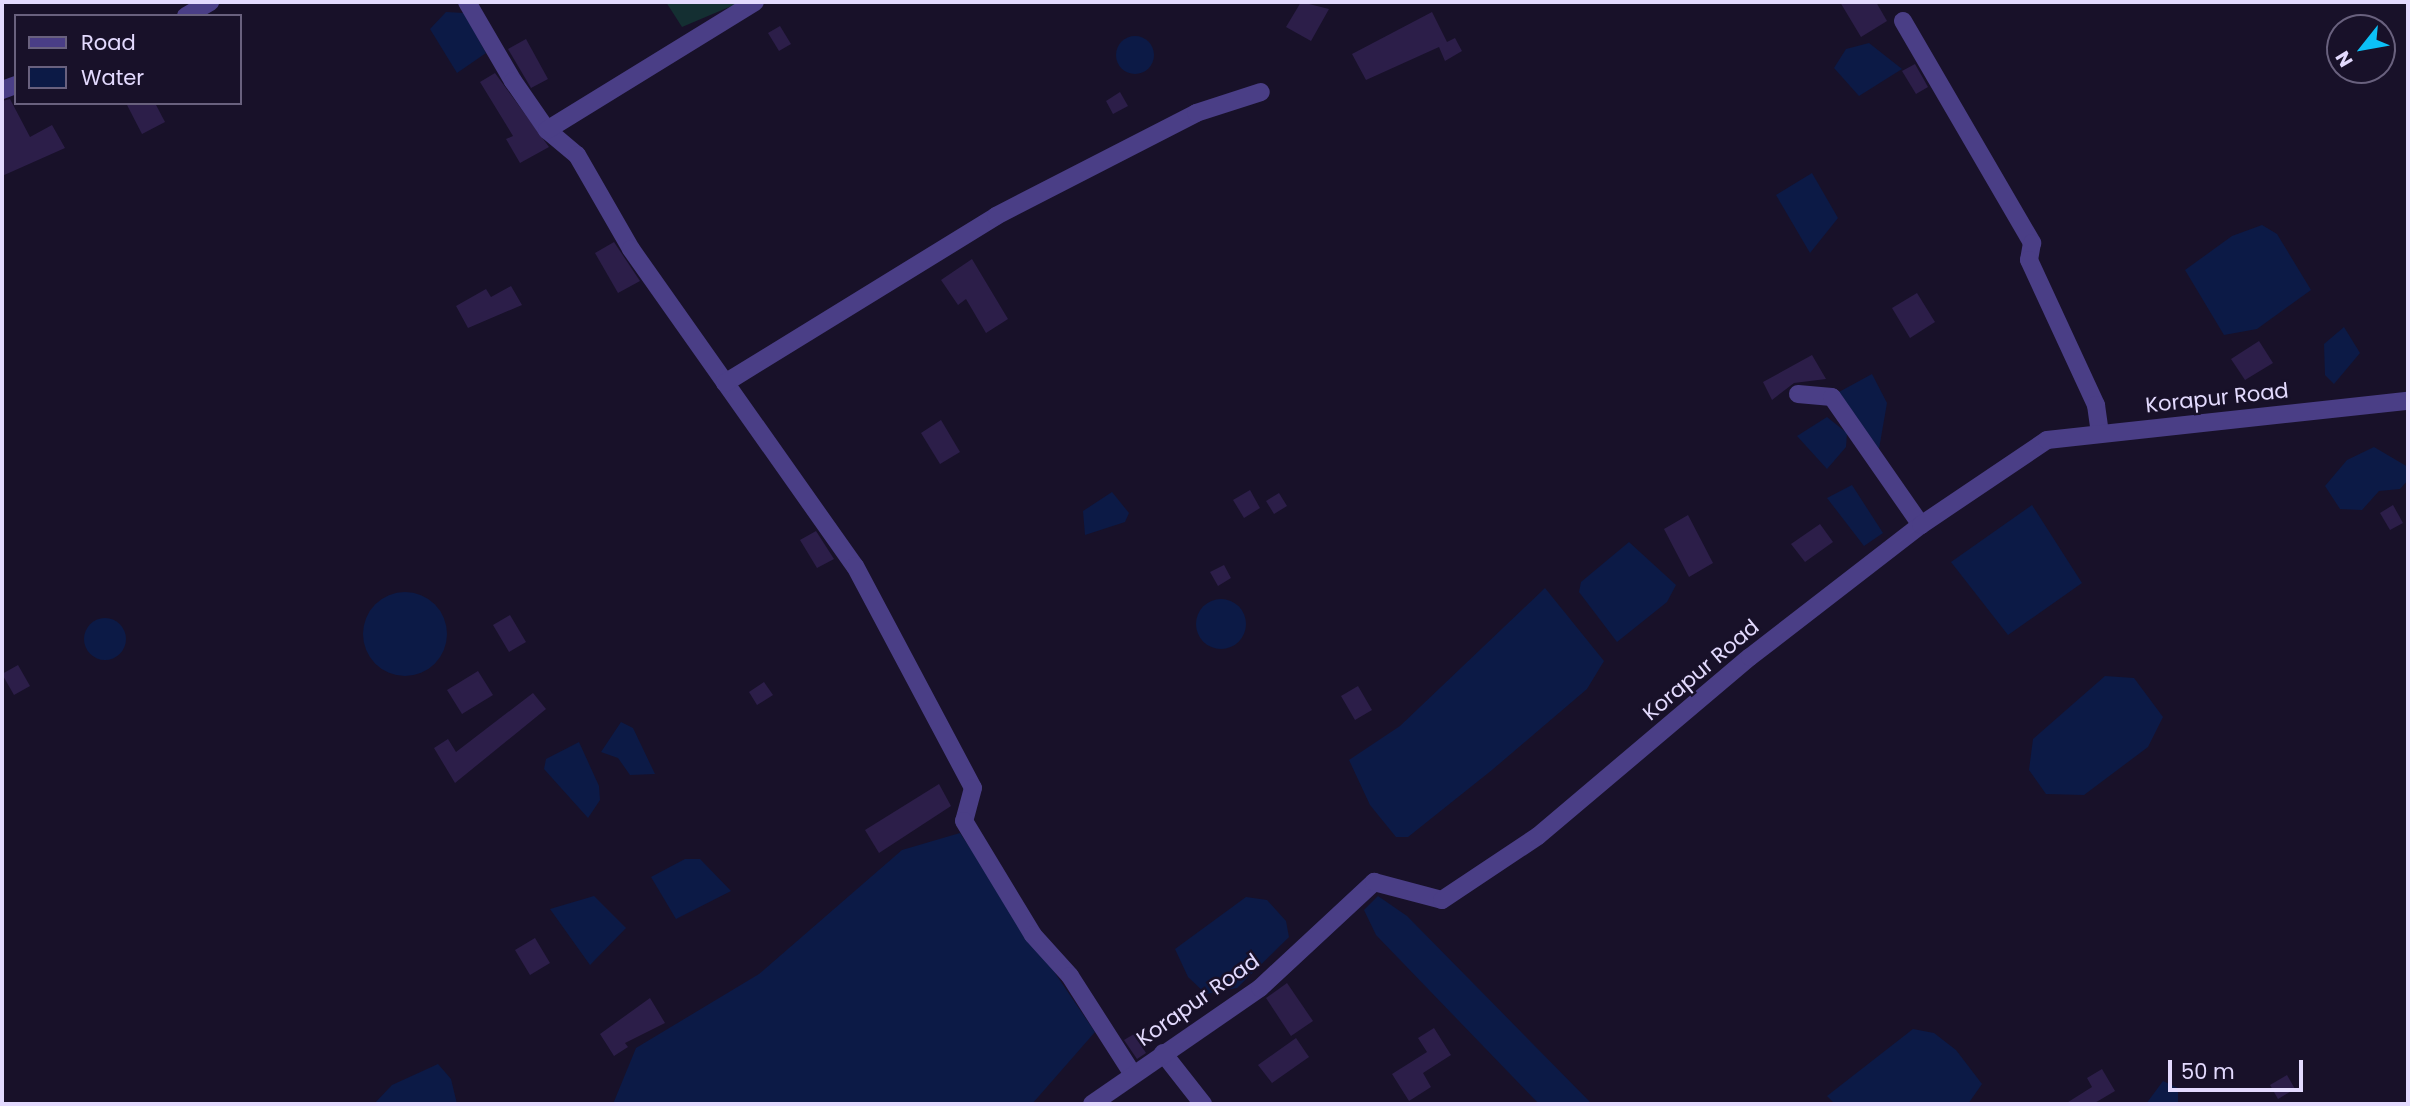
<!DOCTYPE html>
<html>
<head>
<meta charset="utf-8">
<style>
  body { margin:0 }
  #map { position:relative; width:2410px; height:1106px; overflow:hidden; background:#181129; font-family:Poppins,sans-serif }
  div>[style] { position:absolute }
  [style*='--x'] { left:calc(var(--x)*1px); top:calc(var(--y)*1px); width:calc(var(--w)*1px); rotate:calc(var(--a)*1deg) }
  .green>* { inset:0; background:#142f32 }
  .water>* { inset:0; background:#0c1a46 }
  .round { border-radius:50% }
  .building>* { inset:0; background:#2c1e49 }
  .street>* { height:18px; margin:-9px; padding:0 9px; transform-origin:9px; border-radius:9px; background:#4a3e86 }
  span { translate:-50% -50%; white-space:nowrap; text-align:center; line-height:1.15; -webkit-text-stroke:5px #181129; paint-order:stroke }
  .street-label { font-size:21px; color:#e3dafe }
  .frame { position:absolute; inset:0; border:4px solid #e3dafe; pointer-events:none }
  .legend { position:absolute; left:14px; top:14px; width:228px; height:91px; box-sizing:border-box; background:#181129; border:2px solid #69617e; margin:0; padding:9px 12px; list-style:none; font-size:21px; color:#e3dafe }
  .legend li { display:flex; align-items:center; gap:14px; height:35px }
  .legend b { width:35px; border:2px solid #69617e }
  .north { position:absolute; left:2326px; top:14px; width:70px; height:70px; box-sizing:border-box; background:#181129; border:2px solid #69617e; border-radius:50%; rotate:239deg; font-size:19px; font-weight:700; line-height:28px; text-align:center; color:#e3dafe }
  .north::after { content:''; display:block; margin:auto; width:24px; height:32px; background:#0cc0f7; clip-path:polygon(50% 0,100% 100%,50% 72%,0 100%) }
  .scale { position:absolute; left:2168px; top:1060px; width:135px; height:32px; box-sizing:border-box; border:4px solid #e3dafe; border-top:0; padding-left:9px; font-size:21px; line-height:24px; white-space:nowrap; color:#e3dafe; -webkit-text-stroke:5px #181129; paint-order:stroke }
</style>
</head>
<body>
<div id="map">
  <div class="green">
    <div style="clip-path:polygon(666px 2px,741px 2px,682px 27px)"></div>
  </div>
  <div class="water">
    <div style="clip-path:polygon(446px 12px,464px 13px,486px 53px,457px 73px,430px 29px)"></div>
    <div class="round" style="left:1116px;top:36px;width:38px;height:38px"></div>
    <div style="clip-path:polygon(1869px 43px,1902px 69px,1859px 96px,1834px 68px,1846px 49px)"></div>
    <div style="clip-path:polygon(1812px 173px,1838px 218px,1810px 253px,1776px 195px)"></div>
    <div style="clip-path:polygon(2262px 225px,2277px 234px,2311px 290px,2257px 329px,2224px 335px,2185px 270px,2232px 236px)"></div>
    <div style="clip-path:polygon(2344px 327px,2360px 353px,2334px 384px,2325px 375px,2324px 344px)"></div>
    <div style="clip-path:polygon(1872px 374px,1887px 403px,1879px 449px,1839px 392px)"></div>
    <div style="clip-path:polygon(1827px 417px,1847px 433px,1846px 447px,1827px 469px,1797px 436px)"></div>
    <div style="clip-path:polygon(2374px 447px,2408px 467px,2408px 480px,2400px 489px,2379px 491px,2362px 510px,2340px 509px,2325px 486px,2347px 460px)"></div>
    <div style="clip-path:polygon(1852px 485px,1883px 533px,1864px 546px,1827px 498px)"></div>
    <div style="clip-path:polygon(1112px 492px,1129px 513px,1125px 522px,1085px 535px,1083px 511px)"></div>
    <div style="clip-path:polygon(2032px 505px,2082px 583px,2008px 635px,1951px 562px)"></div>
    <div style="clip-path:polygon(1629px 542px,1676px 585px,1667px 602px,1617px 642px,1579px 592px,1581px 582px)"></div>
    <div style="clip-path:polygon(1545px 588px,1604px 661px,1587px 689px,1492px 770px,1408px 837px,1396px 837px,1370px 805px,1349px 760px,1400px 726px)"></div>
    <div class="round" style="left:363px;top:592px;width:84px;height:84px"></div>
    <div class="round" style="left:1196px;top:599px;width:50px;height:50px"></div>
    <div class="round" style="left:84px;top:618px;width:42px;height:42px"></div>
    <div style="clip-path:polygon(2105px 676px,2134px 678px,2163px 717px,2148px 747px,2084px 795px,2046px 794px,2029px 770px,2033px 739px)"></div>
    <div style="clip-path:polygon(621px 722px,633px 728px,655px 774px,630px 775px,618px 758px,601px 752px)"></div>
    <div style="clip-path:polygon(579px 742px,599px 786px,600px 800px,588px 818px,544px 769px,546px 759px)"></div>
    <div style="clip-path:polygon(960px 833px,1095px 1032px,1032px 1104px,613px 1104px,636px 1048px,759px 974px,902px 850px)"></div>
    <div style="clip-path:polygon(685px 859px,700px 859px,731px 891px,676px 919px,651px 877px)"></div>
    <div style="clip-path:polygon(594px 896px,626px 928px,590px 965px,550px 909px)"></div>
    <div style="clip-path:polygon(1378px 896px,1407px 916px,1592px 1104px,1539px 1104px,1376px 935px,1364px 910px)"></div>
    <div style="clip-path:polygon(1246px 897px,1267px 900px,1286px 921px,1289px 937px,1237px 988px,1206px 994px,1188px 977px,1175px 949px)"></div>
    <div style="clip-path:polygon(1913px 1029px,1934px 1033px,1956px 1050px,1982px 1084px,1968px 1104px,1835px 1104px,1827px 1096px)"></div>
    <div style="clip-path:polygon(438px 1064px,451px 1079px,457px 1104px,374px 1104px,392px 1085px)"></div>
    <div style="clip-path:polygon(2163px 1081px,2178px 1088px,2178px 1104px,2146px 1104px)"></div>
  </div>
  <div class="building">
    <div style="clip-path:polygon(1301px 2px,1329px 9px,1311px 41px,1286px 27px)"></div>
    <div style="clip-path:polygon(1840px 2px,1876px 2px,1887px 21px,1861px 37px)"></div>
    <div style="clip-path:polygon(1432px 12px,1447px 42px,1455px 38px,1462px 51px,1445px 61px,1439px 47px,1366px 80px,1352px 54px)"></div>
    <div style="clip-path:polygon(780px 26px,791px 44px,779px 51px,768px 33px)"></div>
    <div style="clip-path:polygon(526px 39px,548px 79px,531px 88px,508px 49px)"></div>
    <div style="clip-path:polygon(1915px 64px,1928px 87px,1916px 94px,1902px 71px)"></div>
    <div style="clip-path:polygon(495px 73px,549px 147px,520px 163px,506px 139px,513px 136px,480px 82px)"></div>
    <div style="clip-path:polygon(1120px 92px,1128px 106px,1113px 114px,1106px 101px)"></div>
    <div style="clip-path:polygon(10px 99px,30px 137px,52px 125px,65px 148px,2px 176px,2px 101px)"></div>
    <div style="clip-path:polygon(126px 103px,155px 103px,165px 122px,142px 134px)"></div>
    <div style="clip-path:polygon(614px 242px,640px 281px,618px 293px,595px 253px)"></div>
    <div style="clip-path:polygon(972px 259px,1008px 319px,986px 333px,966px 299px,958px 305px,941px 280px)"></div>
    <div style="clip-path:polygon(511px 286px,522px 305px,468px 328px,456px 306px,486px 289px,491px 297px)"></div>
    <div style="clip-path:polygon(1917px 293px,1935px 322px,1910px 338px,1892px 308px)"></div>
    <div style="clip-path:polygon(2259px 341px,2273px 363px,2245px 380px,2231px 359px)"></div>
    <div style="clip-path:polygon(1812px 355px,1826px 379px,1794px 383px,1772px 400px,1763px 382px)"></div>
    <div style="clip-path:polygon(941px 420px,960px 452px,940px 464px,921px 433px)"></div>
    <div style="clip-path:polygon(1250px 490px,1260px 508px,1244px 518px,1233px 500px)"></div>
    <div style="clip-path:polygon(1279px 493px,1287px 506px,1274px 514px,1266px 501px)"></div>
    <div style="clip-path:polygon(2393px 505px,2403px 523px,2390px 530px,2380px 513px)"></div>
    <div style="clip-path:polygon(1688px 515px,1713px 563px,1689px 577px,1664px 529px)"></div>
    <div style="clip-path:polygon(1820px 524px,1833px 542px,1805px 562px,1791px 544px)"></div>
    <div style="clip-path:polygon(816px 531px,834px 559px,817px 568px,800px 540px)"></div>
    <div style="clip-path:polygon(1224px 565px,1231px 578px,1218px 586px,1210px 572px)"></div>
    <div style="clip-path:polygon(510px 615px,526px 642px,509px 652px,493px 625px)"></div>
    <div style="clip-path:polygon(18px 665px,30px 686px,14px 695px,2px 674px)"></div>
    <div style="clip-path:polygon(478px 671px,493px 695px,462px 714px,447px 690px)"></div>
    <div style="clip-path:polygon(764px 682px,773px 695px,757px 705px,749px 692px)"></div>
    <div style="clip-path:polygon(1358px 686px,1372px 710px,1355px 720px,1341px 696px)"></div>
    <div style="clip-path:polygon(533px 693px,546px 709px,455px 783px,434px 748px,448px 739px,456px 752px)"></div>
    <div style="clip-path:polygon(939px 784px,951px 806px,879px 853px,865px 830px)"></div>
    <div style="clip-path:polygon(535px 938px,550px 963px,530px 975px,515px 950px)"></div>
    <div style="clip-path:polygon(1287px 983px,1313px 1021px,1291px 1036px,1266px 998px)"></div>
    <div style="clip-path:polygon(650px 998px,665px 1023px,625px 1043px,628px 1047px,614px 1056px,600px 1034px)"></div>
    <div style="clip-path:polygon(1434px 1028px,1451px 1055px,1423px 1073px,1431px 1087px,1409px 1101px,1392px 1074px,1427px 1052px,1418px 1038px)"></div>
    <div style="clip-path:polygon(1134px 1034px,1146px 1053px,1137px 1059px,1124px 1040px)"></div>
    <div style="clip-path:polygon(1296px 1038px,1309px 1057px,1272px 1083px,1258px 1065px)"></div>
    <div style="clip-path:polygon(2102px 1069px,2115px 1091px,2093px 1104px,2065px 1104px,2092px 1087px,2087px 1078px)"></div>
    <div style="clip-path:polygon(2287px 1075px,2295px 1089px,2278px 1099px,2270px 1085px)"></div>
  </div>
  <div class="street">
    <div style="--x:467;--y:2;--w:91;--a:59.8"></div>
    <div style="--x:513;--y:81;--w:60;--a:55.2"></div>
    <div style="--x:547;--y:130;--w:39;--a:40"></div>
    <div style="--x:577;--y:155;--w:108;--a:60.1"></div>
    <div style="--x:631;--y:249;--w:388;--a:54.8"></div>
    <div style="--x:855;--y:566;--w:251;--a:62"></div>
    <div style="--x:973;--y:788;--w:34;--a:105"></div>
    <div style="--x:964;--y:821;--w:133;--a:58.8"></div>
    <div style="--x:1033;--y:935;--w:55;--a:47.9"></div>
    <div style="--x:1070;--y:976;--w:115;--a:57.4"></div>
    <div style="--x:186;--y:16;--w:28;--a:-30"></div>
    <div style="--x:1903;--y:21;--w:257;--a:59.8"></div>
    <div style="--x:2032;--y:243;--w:17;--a:100"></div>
    <div style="--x:2029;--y:260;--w:160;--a:65.2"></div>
    <div style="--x:2096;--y:405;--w:28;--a:82"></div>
    <div style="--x:2;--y:90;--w:15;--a:-20"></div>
    <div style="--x:547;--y:130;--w:244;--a:-31.6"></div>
    <div style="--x:725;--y:383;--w:318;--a:-31.6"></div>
    <div style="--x:996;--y:216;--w:225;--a:-27.2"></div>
    <div style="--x:1196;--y:113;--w:68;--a:-17.9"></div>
    <div style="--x:1798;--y:394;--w:34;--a:5"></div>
    <div style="--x:1832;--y:397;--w:156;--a:55.2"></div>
    <div style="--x:1163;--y:1053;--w:65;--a:51.9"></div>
    <div style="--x:1092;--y:1104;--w:204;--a:-34.6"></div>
    <div style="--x:1260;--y:988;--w:156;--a:-42.9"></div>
    <div style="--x:1374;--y:882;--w:70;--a:14.8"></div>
    <div style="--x:1442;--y:900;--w:115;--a:-33.7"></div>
    <div style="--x:1538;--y:836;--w:277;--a:-40.2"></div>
    <div style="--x:1750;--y:657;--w:216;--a:-37.7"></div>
    <div style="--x:1921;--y:525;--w:152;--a:-34"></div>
    <div style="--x:2047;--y:440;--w:363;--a:-6.2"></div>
  </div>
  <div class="street-label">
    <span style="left:2217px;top:398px;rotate:-6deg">Korapur Road</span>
    <span style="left:1701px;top:670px;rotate:-40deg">Korapur Road</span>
    <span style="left:1198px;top:1000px;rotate:-35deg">Korapur Road</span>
  </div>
  <div class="frame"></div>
  <ul class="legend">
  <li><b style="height:9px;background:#4a3e86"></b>Road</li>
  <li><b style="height:19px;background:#0c1a46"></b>Water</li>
  </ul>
  <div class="north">N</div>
  <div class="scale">50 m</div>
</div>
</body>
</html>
